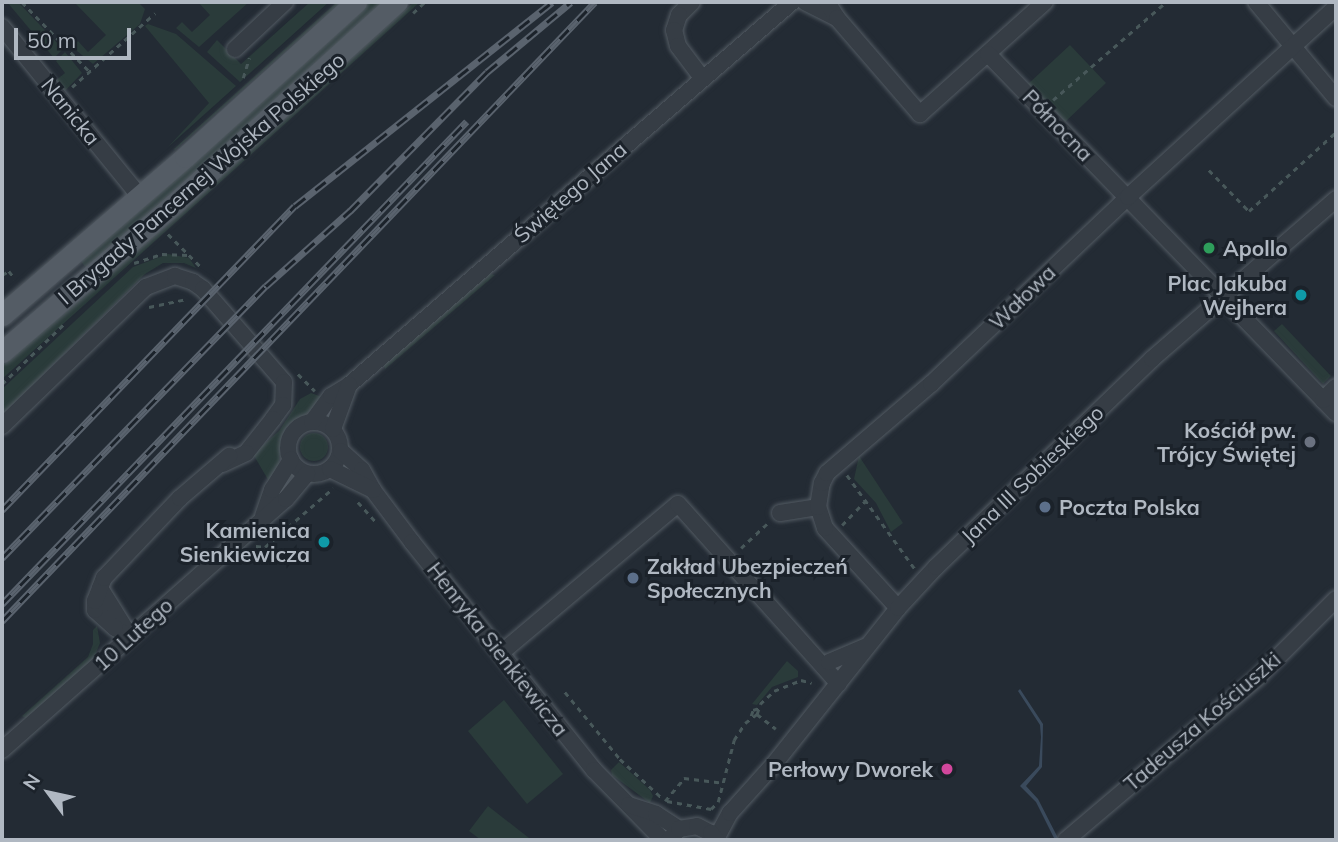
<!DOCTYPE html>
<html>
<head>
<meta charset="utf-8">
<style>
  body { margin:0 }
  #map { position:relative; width:1338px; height:842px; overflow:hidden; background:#232b34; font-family:Mulish,sans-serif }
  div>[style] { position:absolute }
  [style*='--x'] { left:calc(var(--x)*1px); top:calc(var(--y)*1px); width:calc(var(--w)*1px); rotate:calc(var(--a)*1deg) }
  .green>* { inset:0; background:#2a3b3a }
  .round { border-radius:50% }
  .water>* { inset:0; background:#3a4a5c }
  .path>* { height:2.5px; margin-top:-1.25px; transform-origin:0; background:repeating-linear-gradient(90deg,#48585a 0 5px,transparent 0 10px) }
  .roads { filter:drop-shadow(0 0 2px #535b63) drop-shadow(0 0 2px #535b63) }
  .minor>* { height:16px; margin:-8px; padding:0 8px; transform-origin:8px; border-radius:8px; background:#363d45 }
  .minor>.ring { margin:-8px; padding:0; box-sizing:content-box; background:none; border:16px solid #363d45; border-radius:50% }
  .major>* { height:21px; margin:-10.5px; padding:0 10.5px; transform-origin:10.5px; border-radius:10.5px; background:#545c65 }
  .rail>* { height:7px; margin-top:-3.5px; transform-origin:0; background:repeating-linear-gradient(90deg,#1b222a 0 13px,#5a636e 0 26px); box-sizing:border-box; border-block:2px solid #5a636e }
  .dots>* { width:19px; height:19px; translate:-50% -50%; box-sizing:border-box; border:4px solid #1b222a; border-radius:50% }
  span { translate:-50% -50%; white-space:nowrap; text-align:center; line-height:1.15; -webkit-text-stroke:6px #1b222a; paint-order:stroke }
  .street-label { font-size:21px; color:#b0b8c2 }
  .poi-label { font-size:21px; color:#b0b8c2; font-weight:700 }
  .left { translate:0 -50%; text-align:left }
  .right { translate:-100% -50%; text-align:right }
  .frame { position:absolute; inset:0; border:4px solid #b0b8c2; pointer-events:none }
  .north { position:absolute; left:14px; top:758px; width:70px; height:70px; -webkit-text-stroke:5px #1b222a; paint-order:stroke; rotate:303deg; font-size:19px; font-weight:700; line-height:28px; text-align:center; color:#b0b8c2 }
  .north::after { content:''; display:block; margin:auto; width:24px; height:32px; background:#b0b8c2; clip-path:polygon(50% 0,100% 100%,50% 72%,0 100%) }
  .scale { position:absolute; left:14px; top:28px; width:117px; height:32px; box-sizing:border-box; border:4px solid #b0b8c2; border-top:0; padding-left:9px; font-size:21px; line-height:24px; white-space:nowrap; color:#b0b8c2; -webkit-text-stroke:5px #1b222a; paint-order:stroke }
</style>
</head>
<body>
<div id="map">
  <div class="green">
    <div style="clip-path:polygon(7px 2px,18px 2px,63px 49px,54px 58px)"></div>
    <div style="clip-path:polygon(74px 2px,138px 2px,145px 9px,140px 24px,93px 64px,72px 47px,78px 41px,88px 52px,106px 35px)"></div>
    <div style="clip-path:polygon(198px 2px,249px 2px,199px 47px,176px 28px,182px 22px,192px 32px,210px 15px)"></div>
    <div style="clip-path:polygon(310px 2px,329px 2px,240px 82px,207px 52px,217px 40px,241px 64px)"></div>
    <div style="clip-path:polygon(337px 2px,341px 2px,175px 150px,174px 149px)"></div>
    <div style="clip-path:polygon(366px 2px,386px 2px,87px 269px,80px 260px)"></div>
    <div style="clip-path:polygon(414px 2px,420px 2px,2px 379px,2px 366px,229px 169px)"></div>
    <div style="clip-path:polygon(148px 24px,176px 34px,236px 86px,168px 147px,209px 103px,145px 26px)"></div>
    <div style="clip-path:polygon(1070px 45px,1106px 83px,1064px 123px,1027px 85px)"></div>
    <div style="clip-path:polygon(65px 52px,82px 73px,64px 92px,55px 81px,65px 73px,56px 61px)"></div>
    <div style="clip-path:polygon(168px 254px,189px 258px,196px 268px,184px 263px,163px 263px,145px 274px,2px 415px,2px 389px,133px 267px)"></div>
    <div style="clip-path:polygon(490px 274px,495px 275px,385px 369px,384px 365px)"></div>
    <div style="clip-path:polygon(1282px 324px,1331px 376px,1323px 384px,1274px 331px)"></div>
    <div style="clip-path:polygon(311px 393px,322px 397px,310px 411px,286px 428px,281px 439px,279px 466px,270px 483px,253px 454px,279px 431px,300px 399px)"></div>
    <div class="round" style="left:300px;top:433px;width:28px;height:28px"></div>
    <div style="clip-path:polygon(859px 456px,903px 523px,891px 532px,876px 503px,854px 479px)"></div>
    <div style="clip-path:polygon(97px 626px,100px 643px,93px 660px,27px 719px,22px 716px,88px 657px,93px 644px,93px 630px)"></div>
    <div style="clip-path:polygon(787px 661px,798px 671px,798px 677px,772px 687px,757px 705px,752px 704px)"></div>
    <div style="clip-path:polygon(504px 700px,563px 774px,527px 804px,468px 731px)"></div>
    <div style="clip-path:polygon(619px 762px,650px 790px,653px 796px,650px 803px,612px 775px,611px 770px)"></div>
    <div style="clip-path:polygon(488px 806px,529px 838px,528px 840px,481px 840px,469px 831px)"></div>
  </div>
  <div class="water">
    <div style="clip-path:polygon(1020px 689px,1043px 724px,1042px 767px,1026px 786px,1038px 799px,1059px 840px,1055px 840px,1036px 802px,1020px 786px,1039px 766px,1041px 737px,1040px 725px,1018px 691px)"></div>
  </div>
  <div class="path">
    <div style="--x:22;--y:2;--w:96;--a:45.8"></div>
    <div style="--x:413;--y:13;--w:16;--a:-43"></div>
    <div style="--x:243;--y:78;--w:21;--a:-73"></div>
    <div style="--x:72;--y:87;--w:111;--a:-41.7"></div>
    <div style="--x:1053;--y:100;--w:150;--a:-40.9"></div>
    <div style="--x:1209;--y:170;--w:57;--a:45.7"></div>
    <div style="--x:1249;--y:211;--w:118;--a:-42.2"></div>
    <div style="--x:168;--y:234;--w:48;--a:45"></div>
    <div style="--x:134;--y:263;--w:29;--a:-18"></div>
    <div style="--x:162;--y:254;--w:26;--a:2"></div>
    <div style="--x:2;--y:275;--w:8;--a:-30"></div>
    <div style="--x:9;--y:271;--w:10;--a:53"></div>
    <div style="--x:149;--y:307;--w:39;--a:-12"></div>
    <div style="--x:298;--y:374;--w:24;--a:45"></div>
    <div style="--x:2;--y:384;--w:88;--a:-44.1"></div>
    <div style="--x:847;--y:475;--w:116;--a:54.1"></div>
    <div style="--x:358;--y:502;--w:28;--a:48"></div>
    <div style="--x:842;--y:525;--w:35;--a:-46"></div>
    <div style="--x:256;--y:546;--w:9;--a:6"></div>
    <div style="--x:265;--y:547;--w:90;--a:-40.9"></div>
    <div style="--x:741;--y:548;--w:38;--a:-43"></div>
    <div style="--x:565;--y:692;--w:87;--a:50.6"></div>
    <div style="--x:620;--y:759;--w:57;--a:42.9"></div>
    <div style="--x:757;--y:714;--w:24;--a:38"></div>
    <div style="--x:751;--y:716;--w:6;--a:-72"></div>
    <div style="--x:753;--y:710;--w:6;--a:-18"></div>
    <div style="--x:665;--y:801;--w:30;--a:-50"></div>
    <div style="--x:684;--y:778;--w:39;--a:7"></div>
    <div style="--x:667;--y:801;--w:45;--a:10.3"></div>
    <div style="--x:711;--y:809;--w:10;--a:-45"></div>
    <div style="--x:718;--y:802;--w:64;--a:-75.5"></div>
    <div style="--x:734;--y:740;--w:20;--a:-57"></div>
    <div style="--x:745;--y:723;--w:15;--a:-37"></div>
    <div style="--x:757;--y:714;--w:10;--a:-73"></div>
    <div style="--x:760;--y:704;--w:19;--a:-43"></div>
    <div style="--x:774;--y:691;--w:29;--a:-22"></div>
    <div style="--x:801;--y:680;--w:11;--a:15"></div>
  </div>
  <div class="roads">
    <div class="minor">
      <div style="--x:692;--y:2;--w:18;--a:135"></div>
      <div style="--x:679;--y:15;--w:16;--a:108"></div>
      <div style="--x:674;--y:30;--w:16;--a:76"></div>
      <div style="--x:678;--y:46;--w:41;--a:52.9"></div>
      <div style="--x:805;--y:2;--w:34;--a:27"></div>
      <div style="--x:827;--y:2;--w:19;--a:58"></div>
      <div style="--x:837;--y:18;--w:127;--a:49.2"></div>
      <div style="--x:920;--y:114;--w:168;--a:-41.9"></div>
      <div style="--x:1256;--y:2;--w:125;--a:50.2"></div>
      <div style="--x:2;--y:27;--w:219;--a:50.9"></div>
      <div style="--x:235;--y:49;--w:69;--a:-43.2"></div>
      <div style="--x:988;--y:54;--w:500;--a:45.9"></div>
      <div style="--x:1323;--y:400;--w:18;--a:-45"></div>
      <div class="ring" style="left:288px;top:422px;width:36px;height:36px"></div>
      <div style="--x:312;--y:422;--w:32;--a:-54"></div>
      <div style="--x:331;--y:396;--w:21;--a:-31"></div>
      <div style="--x:349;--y:385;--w:586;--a:-40.85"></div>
      <div style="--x:2;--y:426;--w:200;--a:-44"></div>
      <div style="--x:146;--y:287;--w:31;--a:-21"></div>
      <div style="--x:175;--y:276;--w:19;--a:18"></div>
      <div style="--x:193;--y:282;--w:12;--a:35"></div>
      <div style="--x:203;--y:289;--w:123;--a:48.9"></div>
      <div style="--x:284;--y:382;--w:23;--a:92"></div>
      <div style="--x:283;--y:405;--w:17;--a:126"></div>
      <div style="--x:273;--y:419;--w:43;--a:128.5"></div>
      <div style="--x:246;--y:453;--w:26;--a:155"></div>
      <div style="--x:333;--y:429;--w:47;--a:-70"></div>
      <div style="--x:341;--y:451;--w:28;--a:42"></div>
      <div style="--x:362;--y:470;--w:23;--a:61"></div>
      <div style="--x:373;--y:490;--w:65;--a:53.1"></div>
      <div style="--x:412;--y:542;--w:292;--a:51.4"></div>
      <div style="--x:594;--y:770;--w:98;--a:45.4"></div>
      <div style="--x:330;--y:469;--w:48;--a:26"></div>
      <div style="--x:780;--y:513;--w:38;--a:-9"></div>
      <div style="--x:263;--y:516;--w:28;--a:-71"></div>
      <div style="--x:272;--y:490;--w:36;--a:-58"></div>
      <div style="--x:100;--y:588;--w:53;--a:58.1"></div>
      <div style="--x:898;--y:608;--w:108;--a:-132.4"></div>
      <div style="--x:825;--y:528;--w:22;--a:-108"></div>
      <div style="--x:818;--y:507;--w:24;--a:-81"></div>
      <div style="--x:822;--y:483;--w:11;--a:-63"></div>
      <div style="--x:827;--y:473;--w:137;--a:-40.6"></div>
      <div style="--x:931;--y:384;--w:272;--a:-43.5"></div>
      <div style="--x:1128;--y:197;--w:282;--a:-42.4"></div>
      <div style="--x:130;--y:637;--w:17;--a:-149"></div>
      <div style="--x:115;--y:628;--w:27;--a:-138"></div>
      <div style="--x:95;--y:610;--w:9;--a:-90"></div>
      <div style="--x:95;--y:601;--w:25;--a:-69"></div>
      <div style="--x:104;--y:578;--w:110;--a:-46.5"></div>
      <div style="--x:180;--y:498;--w:65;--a:-40.6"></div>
      <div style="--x:501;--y:653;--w:231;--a:-40.1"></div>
      <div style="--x:678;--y:504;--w:241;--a:48.2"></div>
      <div style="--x:829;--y:662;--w:39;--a:-23"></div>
      <div style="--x:2;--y:750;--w:379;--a:-41.5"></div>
      <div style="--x:286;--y:499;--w:33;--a:-50"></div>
      <div style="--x:629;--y:805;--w:28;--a:18"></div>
      <div style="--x:656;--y:814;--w:27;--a:33"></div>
      <div style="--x:716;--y:839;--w:30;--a:-62"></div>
      <div style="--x:730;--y:813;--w:66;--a:-48.1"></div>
      <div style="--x:774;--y:764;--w:199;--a:-51.5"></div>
      <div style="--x:898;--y:608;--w:56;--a:-47.2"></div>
      <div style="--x:936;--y:567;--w:300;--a:-43.9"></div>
      <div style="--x:1152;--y:359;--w:244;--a:-41"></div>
      <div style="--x:669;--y:840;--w:15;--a:-48"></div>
      <div style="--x:679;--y:829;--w:18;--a:-9"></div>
      <div style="--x:697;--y:826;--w:16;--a:27"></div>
      <div style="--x:711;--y:833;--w:9;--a:54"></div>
      <div style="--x:1066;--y:840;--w:252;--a:-40.3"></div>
      <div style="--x:1258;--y:677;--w:110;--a:-45"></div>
    </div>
    <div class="major">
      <div style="--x:2;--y:315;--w:242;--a:-40.8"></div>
      <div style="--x:185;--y:157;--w:231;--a:-42.2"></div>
      <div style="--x:2;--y:352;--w:227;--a:-40.7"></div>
      <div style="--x:174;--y:204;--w:301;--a:-42.2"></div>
    </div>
  </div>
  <div class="rail">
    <div style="--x:2;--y:510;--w:422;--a:-46.1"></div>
    <div style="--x:295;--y:206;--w:328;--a:-38.4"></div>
    <div style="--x:2;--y:558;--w:379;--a:-45.9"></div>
    <div style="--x:266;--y:286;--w:113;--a:-41.8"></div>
    <div style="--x:350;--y:211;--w:195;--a:-45.4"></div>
    <div style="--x:487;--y:72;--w:109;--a:-39.8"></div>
    <div style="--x:2;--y:604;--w:670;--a:-46.09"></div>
    <div style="--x:2;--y:621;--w:857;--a:-46.23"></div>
  </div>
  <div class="dots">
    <div style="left:1209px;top:248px;background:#2e9e5b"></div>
    <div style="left:1301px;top:295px;background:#0f9aa8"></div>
    <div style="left:1310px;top:442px;background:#6b7280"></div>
    <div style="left:1045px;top:507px;background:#5c6f8a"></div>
    <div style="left:324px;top:542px;background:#0f9aa8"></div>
    <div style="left:633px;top:578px;background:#5c6f8a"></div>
    <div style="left:947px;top:769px;background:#d1479c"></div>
  </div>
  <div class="street-label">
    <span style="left:71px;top:111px;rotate:51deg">Nanicka</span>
    <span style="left:1058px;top:125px;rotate:46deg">Północna</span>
    <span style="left:201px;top:178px;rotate:-41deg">I Brygady Pancernej Wojska Polskiego</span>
    <span style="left:570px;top:192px;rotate:-41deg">Świętego Jana</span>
    <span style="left:1022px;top:297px;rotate:-44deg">Wałowa</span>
    <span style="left:1032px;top:474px;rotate:-44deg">Jana III Sobieskiego</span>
    <span style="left:133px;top:634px;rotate:-42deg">10 Lutego</span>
    <span style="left:498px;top:649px;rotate:52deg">Henryka Sienkiewicza</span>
    <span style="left:1202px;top:721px;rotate:-41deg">Tadeusza Kościuszki</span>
  </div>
  <div class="poi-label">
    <span class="left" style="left:1223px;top:248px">Apollo</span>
    <span class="right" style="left:1287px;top:295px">Plac Jakuba<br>Wejhera</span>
    <span class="right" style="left:1296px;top:442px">Kościół pw.<br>Trójcy Świętej</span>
    <span class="left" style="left:1059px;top:507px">Poczta Polska</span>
    <span class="right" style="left:310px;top:542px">Kamienica<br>Sienkiewicza</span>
    <span class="left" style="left:647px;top:578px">Zakład Ubezpieczeń<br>Społecznych</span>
    <span class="right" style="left:933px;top:769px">Perłowy Dworek</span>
  </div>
  <div class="frame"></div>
  <div class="north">N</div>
  <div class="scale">50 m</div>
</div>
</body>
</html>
